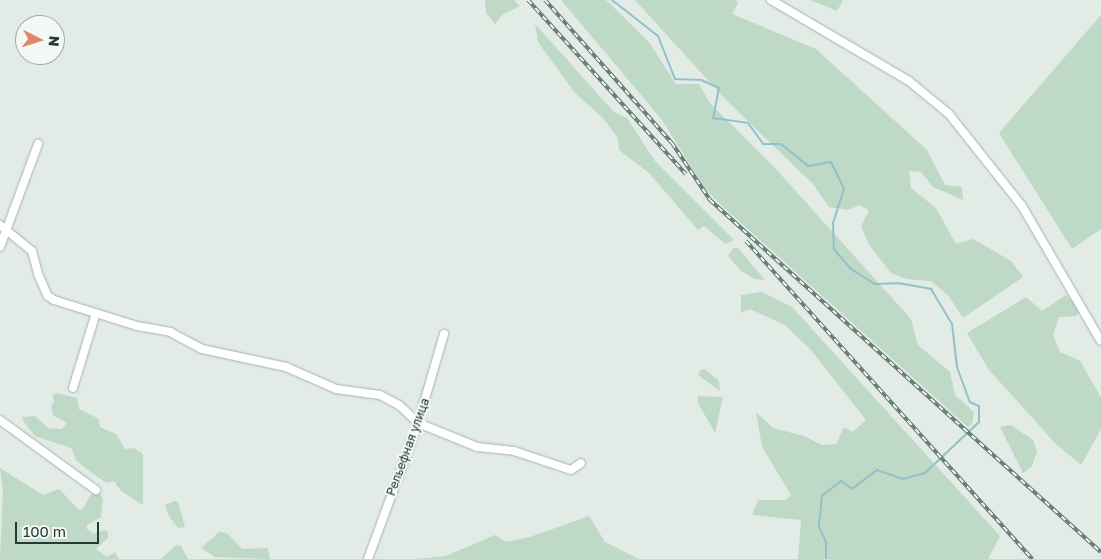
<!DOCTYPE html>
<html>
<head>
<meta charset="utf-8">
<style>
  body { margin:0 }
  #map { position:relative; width:1101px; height:559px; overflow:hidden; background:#e3ebe7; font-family:"Golos Text",sans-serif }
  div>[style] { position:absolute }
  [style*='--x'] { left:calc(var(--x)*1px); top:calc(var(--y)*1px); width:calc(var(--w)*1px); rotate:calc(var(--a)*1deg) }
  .green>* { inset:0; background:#bed9c5 }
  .stream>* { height:2px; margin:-1px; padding:0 1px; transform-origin:1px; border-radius:1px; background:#92c1c9 }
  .roads { filter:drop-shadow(0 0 1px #a6b2ae) drop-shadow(0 0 1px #a6b2ae) }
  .minor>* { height:8px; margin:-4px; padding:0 4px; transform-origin:4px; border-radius:4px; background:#fff }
  .rail>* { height:4px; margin-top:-2px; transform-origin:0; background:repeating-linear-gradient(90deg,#f3f8f5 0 5.5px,#5f756f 0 11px); box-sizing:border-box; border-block:1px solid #5f756f }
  span { translate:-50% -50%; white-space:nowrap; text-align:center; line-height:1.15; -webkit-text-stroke:4px #f3f8f5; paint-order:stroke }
  .street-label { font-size:12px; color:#253a34 }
  .north { position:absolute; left:15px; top:15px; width:50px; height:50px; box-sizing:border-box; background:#f3f8f5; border:1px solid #a1aca8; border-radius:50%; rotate:95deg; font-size:14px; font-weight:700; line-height:20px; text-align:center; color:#253a34 }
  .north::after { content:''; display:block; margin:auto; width:18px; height:22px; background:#e0866b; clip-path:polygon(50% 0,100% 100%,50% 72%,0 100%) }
  .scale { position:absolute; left:15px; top:522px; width:84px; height:22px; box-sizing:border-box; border:2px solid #253a34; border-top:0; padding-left:6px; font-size:15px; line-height:18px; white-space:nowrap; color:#253a34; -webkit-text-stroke:4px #f3f8f5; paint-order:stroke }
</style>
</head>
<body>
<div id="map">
  <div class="green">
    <div style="clip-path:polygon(485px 0,514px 0,520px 6px,503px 14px,495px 24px,486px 13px)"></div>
    <div style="clip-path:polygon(561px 0,606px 0,649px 42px,676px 84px,699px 84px,710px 103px,775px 168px,911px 319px,918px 345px,950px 372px,955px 395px,974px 412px,972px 424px,968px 427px,721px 205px,705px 189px,662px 120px)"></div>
    <div style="clip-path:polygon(635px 0,736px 0,738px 3px,732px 14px,816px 49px,927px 150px,945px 185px,962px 187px,963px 200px,933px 187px,921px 172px,909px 171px,911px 188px,936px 208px,956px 244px,973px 239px,1011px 261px,1023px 277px,963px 318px,948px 295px,931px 281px,906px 279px,891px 273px,869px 245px,861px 226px,869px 211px,860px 205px,847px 210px,829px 207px,813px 184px,724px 98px)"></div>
    <div style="clip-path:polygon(810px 0,843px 0,837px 11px)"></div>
    <div style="clip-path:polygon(1101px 15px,1101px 229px,1072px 249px,999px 133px)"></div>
    <div style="clip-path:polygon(535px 24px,614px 112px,627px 118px,655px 161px,734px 240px,725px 244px,704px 226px,698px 230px,649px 173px,619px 150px,618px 138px,603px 118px,575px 93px,538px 42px)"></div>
    <div style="clip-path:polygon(733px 248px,738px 248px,765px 280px,754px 279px,740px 270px,728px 256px)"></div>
    <div style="clip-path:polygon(762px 292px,792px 307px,1000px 536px,988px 559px,798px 559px,801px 520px,752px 515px,758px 500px,786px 500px,791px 495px,762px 447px,756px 412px,773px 428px,804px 436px,822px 445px,836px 444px,844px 427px,852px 432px,866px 420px,811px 350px,785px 325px,750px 309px,741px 313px,741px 295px)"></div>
    <div style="clip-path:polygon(1066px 295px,1080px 309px,1076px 316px,1059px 317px,1053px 335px,1060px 352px,1080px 361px,1101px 397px,1101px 429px,1081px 465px,1055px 443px,989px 370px,967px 333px,1026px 297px,1042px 311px)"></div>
    <div style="clip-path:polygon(705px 369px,719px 381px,720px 391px,698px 375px,700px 370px)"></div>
    <div style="clip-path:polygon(57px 393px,77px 398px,79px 409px,99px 419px,100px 427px,116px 434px,125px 449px,134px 448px,143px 454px,143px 505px,121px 491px,114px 481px,106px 483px,84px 467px,76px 460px,71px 448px,35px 436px,24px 422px,22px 417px,35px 416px,48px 428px,62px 429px,67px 423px,54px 416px,51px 408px,54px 401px,52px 395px)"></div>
    <div style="clip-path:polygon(698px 396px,723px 397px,715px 433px,698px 403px)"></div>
    <div style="clip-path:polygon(1011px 425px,1033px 440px,1037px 451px,1032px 466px,1023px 473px,1000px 427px)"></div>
    <div style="clip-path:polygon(0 468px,43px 495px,59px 489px,79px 510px,83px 509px,91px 494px,100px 494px,103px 499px,101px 517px,87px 525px,86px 528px,94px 534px,105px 530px,108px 532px,108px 538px,96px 549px,107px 557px,115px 552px,119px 559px,0 559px,3px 491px)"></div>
    <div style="clip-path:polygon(175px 501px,178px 502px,185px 527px,178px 528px,169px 516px,165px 505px)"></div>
    <div style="clip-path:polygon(589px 516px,605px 542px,639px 559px,416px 559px,446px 556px,495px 535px,506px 542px,530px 537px)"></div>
    <div style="clip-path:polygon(219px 532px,227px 533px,242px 549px,268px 548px,270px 559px,215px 557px,201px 548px)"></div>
    <div style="clip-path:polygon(176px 545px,181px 546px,188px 559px,161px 559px)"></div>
  </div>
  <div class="stream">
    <div style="--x:612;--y:0;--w:58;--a:38"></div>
    <div style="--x:658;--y:36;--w:46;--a:68.4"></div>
    <div style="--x:675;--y:79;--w:26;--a:2"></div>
    <div style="--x:701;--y:80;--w:20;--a:24"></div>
    <div style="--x:719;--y:88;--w:31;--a:101"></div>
    <div style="--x:713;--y:118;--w:35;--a:8"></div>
    <div style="--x:748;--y:123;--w:26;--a:54"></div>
    <div style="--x:763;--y:144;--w:18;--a:0"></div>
    <div style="--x:781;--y:144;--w:35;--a:39"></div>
    <div style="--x:808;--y:166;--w:23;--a:-10"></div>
    <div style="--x:831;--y:162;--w:30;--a:64"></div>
    <div style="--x:844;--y:189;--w:36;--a:108"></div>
    <div style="--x:833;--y:223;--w:26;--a:88"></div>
    <div style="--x:834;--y:249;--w:26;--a:50"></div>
    <div style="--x:851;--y:269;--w:28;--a:32"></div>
    <div style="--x:875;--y:284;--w:23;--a:-2"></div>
    <div style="--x:898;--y:283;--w:34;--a:10"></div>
    <div style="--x:931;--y:289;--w:41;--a:59"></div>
    <div style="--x:952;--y:324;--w:43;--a:83.4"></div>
    <div style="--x:957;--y:367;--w:37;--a:70"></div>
    <div style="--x:970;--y:402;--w:10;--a:24"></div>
    <div style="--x:979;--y:406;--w:16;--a:90"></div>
    <div style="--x:979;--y:422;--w:74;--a:136.6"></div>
    <div style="--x:925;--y:473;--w:23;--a:165"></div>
    <div style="--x:903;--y:479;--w:28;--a:-161"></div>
    <div style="--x:877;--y:470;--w:31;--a:143"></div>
    <div style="--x:852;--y:489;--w:14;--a:-144"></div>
    <div style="--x:841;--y:481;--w:24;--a:142"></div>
    <div style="--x:822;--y:496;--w:31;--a:96"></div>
    <div style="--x:819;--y:527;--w:17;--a:65"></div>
    <div style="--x:826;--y:542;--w:17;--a:90"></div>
  </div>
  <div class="roads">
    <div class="minor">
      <div style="--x:771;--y:0;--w:160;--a:30.4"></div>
      <div style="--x:909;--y:81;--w:52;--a:39.5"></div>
      <div style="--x:949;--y:114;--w:117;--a:51.6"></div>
      <div style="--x:1022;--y:206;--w:156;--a:59.7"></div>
      <div style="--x:0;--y:225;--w:41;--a:39.1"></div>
      <div style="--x:32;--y:251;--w:24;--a:75"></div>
      <div style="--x:38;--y:274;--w:24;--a:66"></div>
      <div style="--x:48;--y:296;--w:7;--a:34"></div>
      <div style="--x:54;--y:300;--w:87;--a:17.4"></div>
      <div style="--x:137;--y:326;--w:34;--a:10"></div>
      <div style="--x:170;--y:332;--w:36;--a:28"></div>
      <div style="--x:202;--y:349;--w:86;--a:12.1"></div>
      <div style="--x:286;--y:367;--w:55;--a:23.7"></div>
      <div style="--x:336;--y:389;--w:44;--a:7.8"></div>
      <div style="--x:380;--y:395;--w:21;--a:28"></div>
      <div style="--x:399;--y:405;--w:26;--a:43"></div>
      <div style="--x:418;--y:423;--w:64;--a:22.1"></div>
      <div style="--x:477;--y:447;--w:37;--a:6"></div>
      <div style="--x:514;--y:451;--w:60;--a:18.4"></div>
      <div style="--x:571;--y:470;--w:12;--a:-35"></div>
      <div style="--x:0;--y:247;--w:110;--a:-69.7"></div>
      <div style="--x:73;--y:388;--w:78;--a:-73"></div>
      <div style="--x:0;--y:420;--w:119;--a:36.1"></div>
      <div style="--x:368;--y:559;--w:145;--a:-69.8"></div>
      <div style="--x:418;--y:423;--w:93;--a:-73.7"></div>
    </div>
  </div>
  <div class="rail">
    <div style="--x:528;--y:0;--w:235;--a:47.8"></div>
    <div style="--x:545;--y:0;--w:191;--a:48.4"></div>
    <div style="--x:672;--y:143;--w:69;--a:56.3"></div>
    <div style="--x:710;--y:200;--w:526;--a:42"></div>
    <div style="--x:746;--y:241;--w:428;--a:48"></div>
  </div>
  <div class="street-label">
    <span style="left:408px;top:447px;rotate:-70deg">Рельефная улица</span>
  </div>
  <div class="north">N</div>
  <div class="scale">100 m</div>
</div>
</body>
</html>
